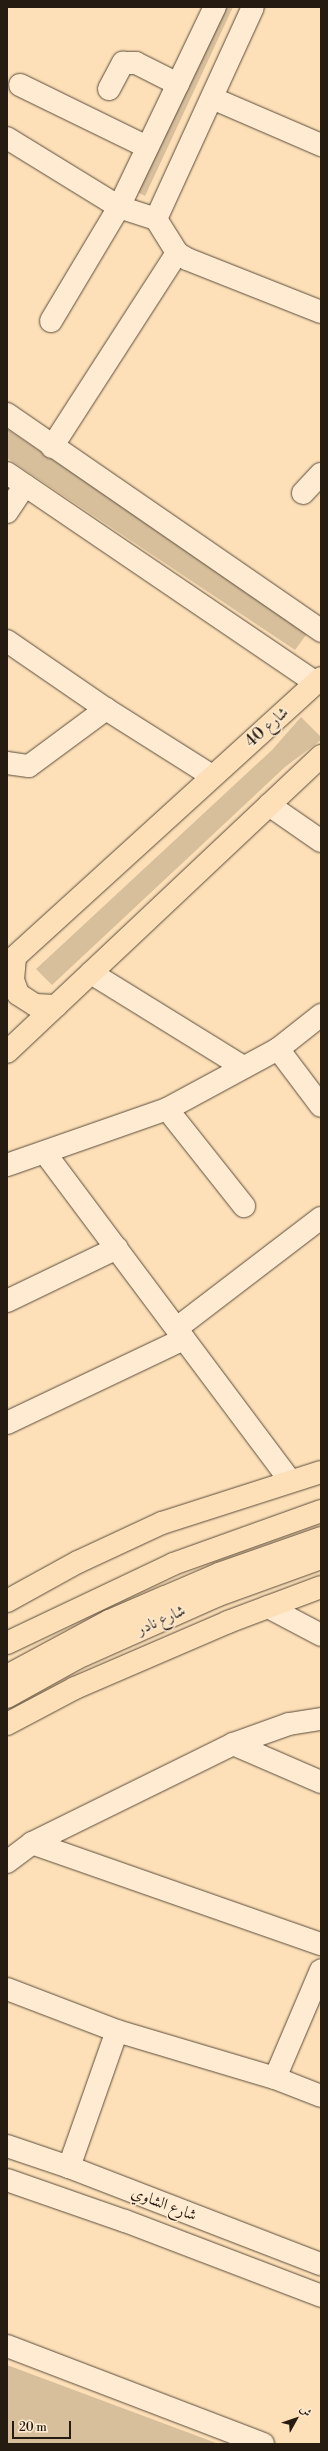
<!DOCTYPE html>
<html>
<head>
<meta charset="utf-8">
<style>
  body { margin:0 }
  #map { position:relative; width:328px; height:2451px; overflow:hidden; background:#fde0b8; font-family:"Libre Bodoni",Amiri,serif }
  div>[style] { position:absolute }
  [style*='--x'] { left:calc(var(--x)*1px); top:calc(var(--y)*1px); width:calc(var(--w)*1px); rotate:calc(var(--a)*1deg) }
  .green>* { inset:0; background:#d8bf9c }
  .roads { filter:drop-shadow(0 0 1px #5b4c3b) drop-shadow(0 0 1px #5b4c3b) }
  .minor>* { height:22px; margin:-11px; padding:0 11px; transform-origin:11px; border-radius:11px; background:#feebd1 }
  .major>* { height:22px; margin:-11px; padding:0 11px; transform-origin:11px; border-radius:11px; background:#fde0b8 }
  span { translate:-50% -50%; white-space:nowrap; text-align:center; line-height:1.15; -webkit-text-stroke:3px #feebd1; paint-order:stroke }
  .street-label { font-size:16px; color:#251b11 }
  .frame { position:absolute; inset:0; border:8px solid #251b11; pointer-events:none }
  .north { position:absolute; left:276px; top:2399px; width:40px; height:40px; -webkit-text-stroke:3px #feebd1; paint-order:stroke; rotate:50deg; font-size:11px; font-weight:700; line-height:16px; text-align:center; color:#251b11 }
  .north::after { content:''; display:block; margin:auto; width:14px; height:18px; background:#251b11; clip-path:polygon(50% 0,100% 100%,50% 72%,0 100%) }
  .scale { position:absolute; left:12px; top:2421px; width:59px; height:18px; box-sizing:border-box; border:2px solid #251b11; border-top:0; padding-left:5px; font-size:12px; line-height:14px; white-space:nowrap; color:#251b11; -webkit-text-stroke:3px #feebd1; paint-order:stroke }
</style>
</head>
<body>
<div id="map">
  <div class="green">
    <div style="clip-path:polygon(214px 7px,233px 7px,145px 196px,130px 188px)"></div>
    <div style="clip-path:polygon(7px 429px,309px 631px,295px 650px,7px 458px)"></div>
    <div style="clip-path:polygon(301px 717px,321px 737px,321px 740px,285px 767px,52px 985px,36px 969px,272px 750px)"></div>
    <div style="clip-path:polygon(7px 2365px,219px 2444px,7px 2444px)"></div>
  </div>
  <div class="roads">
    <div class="minor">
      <div style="--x:20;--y:85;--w:141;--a:26"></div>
      <div style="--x:109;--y:89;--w:30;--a:-62"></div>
      <div style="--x:123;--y:63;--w:13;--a:0"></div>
      <div style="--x:136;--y:63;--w:47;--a:26.6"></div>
      <div style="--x:212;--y:98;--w:119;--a:23.3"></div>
      <div style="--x:7;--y:138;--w:132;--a:31.6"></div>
      <div style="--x:119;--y:207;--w:39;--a:18"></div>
      <div style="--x:156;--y:219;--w:40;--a:58"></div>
      <div style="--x:177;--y:253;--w:12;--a:31"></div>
      <div style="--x:187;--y:259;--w:144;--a:21.6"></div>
      <div style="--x:156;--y:219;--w:233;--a:-65.4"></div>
      <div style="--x:51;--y:321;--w:133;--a:-59.2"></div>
      <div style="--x:119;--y:207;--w:222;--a:-64.4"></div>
      <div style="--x:7;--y:414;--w:382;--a:34.6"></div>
      <div style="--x:52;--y:447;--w:231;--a:-57.2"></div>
      <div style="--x:7;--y:473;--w:374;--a:34.2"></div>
      <div style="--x:303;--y:493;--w:26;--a:-47"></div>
      <div style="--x:7;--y:512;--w:32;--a:-56"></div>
      <div style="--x:7;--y:641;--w:120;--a:34.5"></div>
      <div style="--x:106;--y:709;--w:125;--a:32.3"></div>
      <div style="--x:7;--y:763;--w:22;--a:8"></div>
      <div style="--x:29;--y:766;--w:96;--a:-36.5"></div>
      <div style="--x:269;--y:805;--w:63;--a:34.7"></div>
      <div style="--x:91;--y:973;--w:179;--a:31.7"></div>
      <div style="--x:278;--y:1049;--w:71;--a:53"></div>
      <div style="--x:167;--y:1109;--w:124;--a:51.6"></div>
      <div style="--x:45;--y:1153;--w:409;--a:53.2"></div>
      <div style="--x:7;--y:1165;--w:170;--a:-19.3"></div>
      <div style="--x:167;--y:1109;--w:126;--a:-28.4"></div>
      <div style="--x:278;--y:1049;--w:55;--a:-38.3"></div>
      <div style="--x:7;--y:1301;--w:122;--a:-25.7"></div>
      <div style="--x:177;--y:1328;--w:181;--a:-37.4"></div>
      <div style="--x:7;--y:1423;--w:196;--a:-25.4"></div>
      <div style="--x:268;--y:1607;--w:60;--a:27.8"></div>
      <div style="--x:233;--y:1744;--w:96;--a:23.4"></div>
      <div style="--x:32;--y:1843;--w:306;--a:19.3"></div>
      <div style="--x:7;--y:1862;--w:31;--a:-37"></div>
      <div style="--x:32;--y:1843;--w:224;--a:-26.2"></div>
      <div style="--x:233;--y:1744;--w:59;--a:-19.7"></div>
      <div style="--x:289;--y:1724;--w:32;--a:-9"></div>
      <div style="--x:7;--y:1989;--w:118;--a:20.9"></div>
      <div style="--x:117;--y:2031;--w:165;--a:16.6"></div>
      <div style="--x:275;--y:2078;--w:49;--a:21.4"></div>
      <div style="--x:275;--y:2078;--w:117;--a:-66.9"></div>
      <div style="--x:7;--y:2146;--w:65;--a:18.7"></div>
      <div style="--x:69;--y:2167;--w:270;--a:21.1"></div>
      <div style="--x:69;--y:2167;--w:144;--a:-70.6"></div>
      <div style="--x:7;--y:2180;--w:125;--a:19.2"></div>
      <div style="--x:125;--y:2221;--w:210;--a:20.9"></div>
      <div style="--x:7;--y:2346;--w:274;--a:20.9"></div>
    </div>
    <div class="major">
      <div style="--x:15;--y:957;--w:23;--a:95"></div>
      <div style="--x:13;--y:980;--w:15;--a:70"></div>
      <div style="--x:18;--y:994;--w:20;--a:33"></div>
      <div style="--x:35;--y:1005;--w:21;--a:3"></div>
      <div style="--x:7;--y:964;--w:425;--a:-42.3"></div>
      <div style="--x:7;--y:1052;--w:432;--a:-43.3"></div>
      <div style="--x:7;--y:1601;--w:81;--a:-28.8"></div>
      <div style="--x:78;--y:1562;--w:93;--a:-24.9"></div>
      <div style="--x:162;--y:1523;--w:167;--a:-17.8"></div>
      <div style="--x:7;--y:1643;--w:184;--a:-25.4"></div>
      <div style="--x:173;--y:1564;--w:157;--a:-19.7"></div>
      <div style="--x:7;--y:1676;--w:116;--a:-28.3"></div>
      <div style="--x:109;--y:1621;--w:61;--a:-23.2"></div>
      <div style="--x:165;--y:1597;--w:59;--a:-23.1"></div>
      <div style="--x:219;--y:1574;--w:108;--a:-19.4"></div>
      <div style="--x:7;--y:1697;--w:80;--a:-29.1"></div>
      <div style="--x:77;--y:1658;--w:152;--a:-24"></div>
      <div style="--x:216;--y:1596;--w:112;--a:-19.9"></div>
      <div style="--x:7;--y:1724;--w:77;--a:-27.9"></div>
      <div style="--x:75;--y:1688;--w:167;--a:-23.3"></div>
      <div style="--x:228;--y:1622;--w:99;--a:-20.6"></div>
    </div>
  </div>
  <div class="street-label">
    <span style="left:267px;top:727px;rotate:-42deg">شارع 40</span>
    <span style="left:161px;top:1620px;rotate:-24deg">شارع نادر</span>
    <span style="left:164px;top:2204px;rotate:21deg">شارع الشاوي</span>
  </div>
  <div class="frame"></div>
  <div class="north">ش</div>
  <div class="scale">20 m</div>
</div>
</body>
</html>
